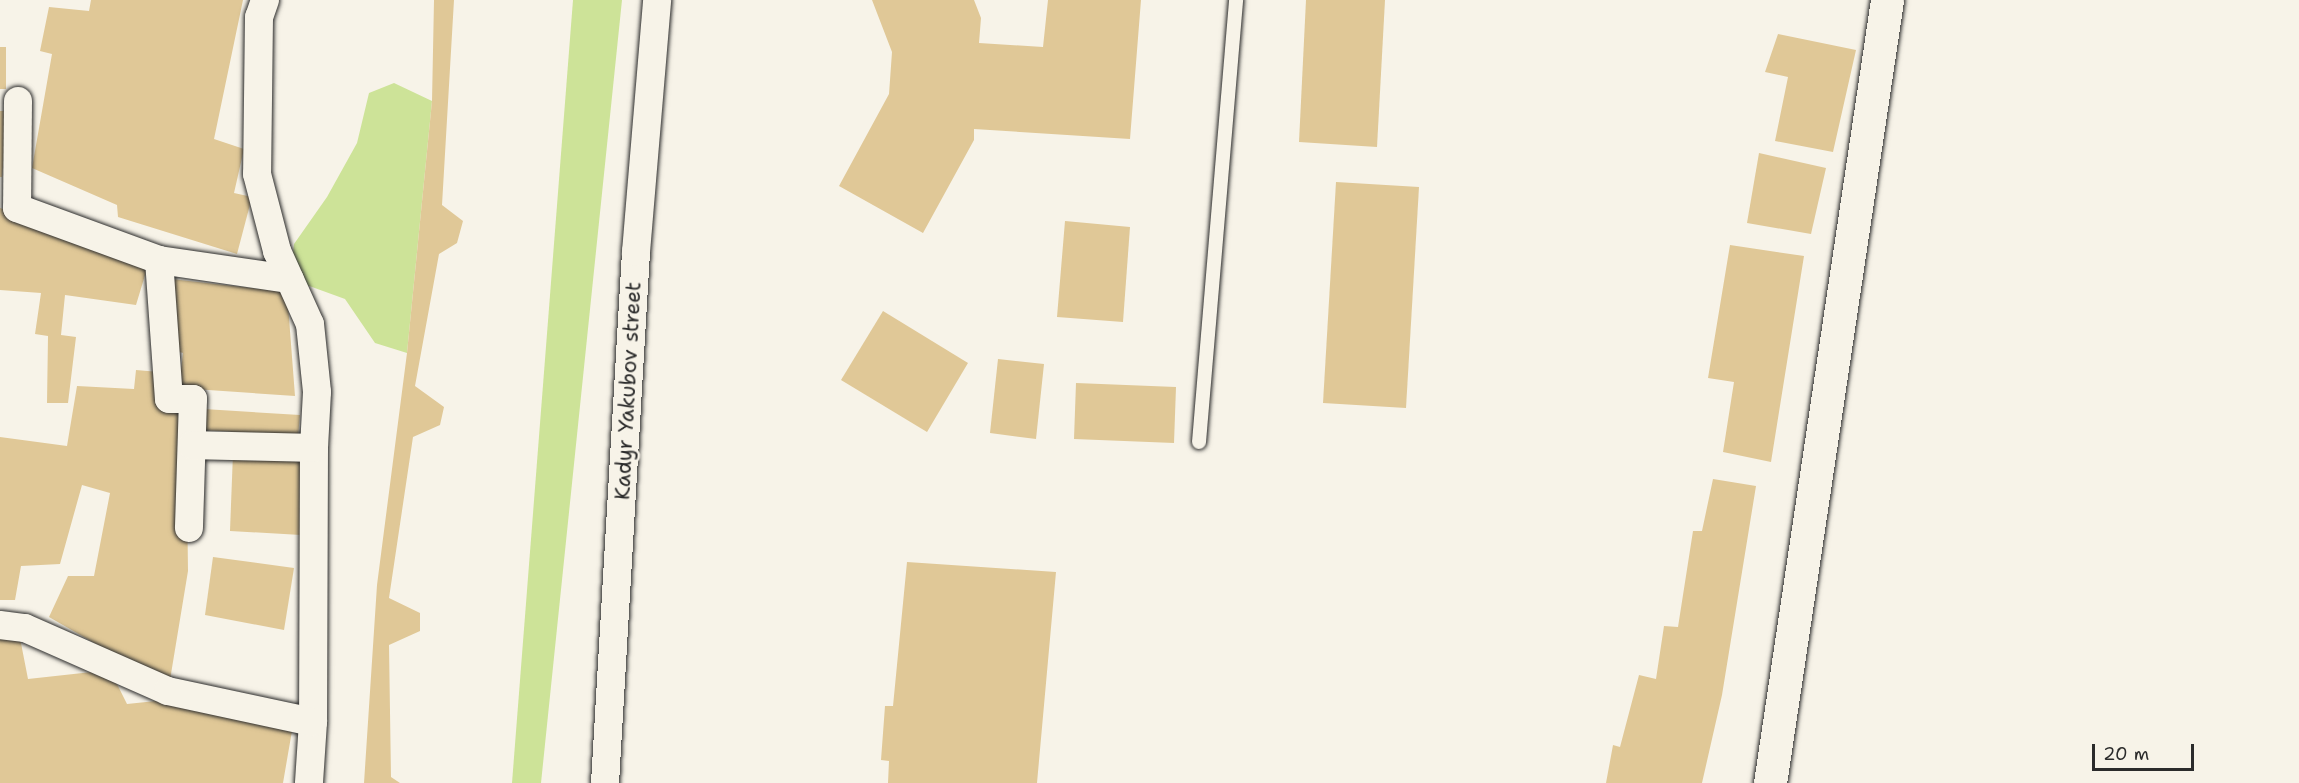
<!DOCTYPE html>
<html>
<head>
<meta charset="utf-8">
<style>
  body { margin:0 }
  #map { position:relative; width:2299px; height:783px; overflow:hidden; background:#f7f3e8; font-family:"Shantell Sans",sans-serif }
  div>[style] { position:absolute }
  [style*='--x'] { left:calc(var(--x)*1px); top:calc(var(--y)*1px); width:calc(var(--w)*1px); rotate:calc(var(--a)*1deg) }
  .green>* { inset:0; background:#cde398 }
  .building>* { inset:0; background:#e0c897 }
  .roads { filter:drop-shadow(0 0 2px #2b2b2b) drop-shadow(0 0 2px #2b2b2b) }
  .lane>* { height:14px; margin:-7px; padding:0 7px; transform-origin:7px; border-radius:7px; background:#f7f3e8 }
  .street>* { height:28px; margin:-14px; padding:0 14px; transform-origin:14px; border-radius:14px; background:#f7f3e8 }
  .secondary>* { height:33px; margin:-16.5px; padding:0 16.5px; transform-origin:16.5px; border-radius:16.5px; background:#f7f3e8 }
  span { translate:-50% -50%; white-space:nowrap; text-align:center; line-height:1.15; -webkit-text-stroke:5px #f7f3e8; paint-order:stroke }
  .street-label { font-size:21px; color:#2b2b2b }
  .scale { position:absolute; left:2092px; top:744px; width:102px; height:27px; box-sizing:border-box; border:3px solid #2b2b2b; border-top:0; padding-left:8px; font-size:18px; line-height:21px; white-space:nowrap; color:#2b2b2b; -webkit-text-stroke:4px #f7f3e8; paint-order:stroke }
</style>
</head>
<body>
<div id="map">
  <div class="green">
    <div style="clip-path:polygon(573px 0,622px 0,541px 783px,512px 783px)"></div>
    <div style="clip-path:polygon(394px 83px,432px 101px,407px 353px,375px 343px,345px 299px,290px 279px,294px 244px,327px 197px,357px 143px,369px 93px)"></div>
  </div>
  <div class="building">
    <div style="clip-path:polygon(91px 0,243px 0,214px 139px,244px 149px,234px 193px,252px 197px,237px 254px,118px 217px,117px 205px,32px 168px,52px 54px,40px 51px,49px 7px,89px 11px)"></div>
    <div style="clip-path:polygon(434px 0,454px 0,442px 205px,463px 221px,457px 243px,439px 254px,415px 386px,444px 407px,440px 425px,413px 437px,389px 598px,420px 613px,420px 631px,389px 645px,391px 777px,400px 783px,364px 783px,377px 585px,407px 353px,432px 101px)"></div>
    <div style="clip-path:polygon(872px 0,974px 0,981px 18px,979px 43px,1043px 47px,1048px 0,1141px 0,1130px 139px,974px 129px,974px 140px,923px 233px,839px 186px,889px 94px,892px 52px)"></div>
    <div style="clip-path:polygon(1306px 0,1385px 0,1377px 147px,1299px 142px)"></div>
    <div style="clip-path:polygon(1778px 34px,1856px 50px,1833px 152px,1775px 141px,1788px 77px,1765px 72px)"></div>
    <div style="clip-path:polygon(0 47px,6px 47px,6px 89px,0 89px)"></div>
    <div style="clip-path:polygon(0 111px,8px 111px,2px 177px,0 177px)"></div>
    <div style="clip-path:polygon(1759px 153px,1826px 168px,1811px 234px,1747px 223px)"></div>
    <div style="clip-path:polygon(1336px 182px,1419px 187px,1406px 408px,1323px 403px)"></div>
    <div style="clip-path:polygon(0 208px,149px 262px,136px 305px,65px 295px,61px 335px,76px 337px,68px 403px,47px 403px,48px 336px,35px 334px,41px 293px,0 290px)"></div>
    <div style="clip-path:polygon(1065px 221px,1130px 227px,1123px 322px,1057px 317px)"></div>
    <div style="clip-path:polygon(1730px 245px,1804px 256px,1771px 462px,1723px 452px,1734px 382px,1708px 378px)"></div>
    <div style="clip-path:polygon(171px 279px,287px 292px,295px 396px,179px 388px,183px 353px,170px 349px)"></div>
    <div style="clip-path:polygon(883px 311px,968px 363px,927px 432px,841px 380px)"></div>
    <div style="clip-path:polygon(998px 359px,1044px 364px,1036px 439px,990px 433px)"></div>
    <div style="clip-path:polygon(136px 370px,159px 372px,186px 413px,188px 571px,169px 686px,49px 617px,68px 576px,94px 576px,110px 493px,82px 485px,60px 564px,21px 566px,15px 600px,0 600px,0 437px,67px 446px,77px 386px,134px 389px)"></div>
    <div style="clip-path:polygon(1076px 383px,1176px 387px,1174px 443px,1074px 439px)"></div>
    <div style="clip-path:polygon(204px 409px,300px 415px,298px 436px,203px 430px)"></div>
    <div style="clip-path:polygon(233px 453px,304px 457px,301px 535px,230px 531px)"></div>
    <div style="clip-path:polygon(1713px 479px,1756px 486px,1722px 695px,1702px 783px,1606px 783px,1613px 745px,1620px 747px,1639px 675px,1656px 679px,1664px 626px,1678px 627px,1693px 531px,1702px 531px)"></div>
    <div style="clip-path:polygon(213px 557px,294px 568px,284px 630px,205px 615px)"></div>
    <div style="clip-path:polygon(907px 562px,1056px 572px,1037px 783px,888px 783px,889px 761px,881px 760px,885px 706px,893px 706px)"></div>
    <div style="clip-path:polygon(20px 638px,28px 679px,110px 670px,127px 704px,175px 699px,293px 725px,283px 783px,0 783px,0 639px)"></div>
  </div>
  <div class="roads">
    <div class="lane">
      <div style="--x:1199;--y:442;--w:444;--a:-85.2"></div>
    </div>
    <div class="street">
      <div style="--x:265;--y:0;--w:18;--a:109"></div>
      <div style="--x:259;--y:17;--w:157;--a:90.7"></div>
      <div style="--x:257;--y:174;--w:80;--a:75.4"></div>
      <div style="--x:277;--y:251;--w:80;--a:65.7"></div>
      <div style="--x:310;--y:324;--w:68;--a:84.1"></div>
      <div style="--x:317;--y:392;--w:56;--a:93.1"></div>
      <div style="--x:314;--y:448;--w:274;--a:90.2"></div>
      <div style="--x:313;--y:722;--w:61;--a:93.8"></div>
      <div style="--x:18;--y:101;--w:107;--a:90.5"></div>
      <div style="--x:17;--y:208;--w:151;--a:20.1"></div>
      <div style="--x:159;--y:260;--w:132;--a:8.3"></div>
      <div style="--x:159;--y:260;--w:139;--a:85.9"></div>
      <div style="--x:169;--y:399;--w:24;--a:0"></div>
      <div style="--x:193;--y:399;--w:129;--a:91.8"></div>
      <div style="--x:192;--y:445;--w:122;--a:1.4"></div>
      <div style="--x:0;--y:625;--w:25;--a:7"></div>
      <div style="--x:25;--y:628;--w:156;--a:23.8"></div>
      <div style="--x:168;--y:691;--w:148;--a:12.1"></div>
      <div style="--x:605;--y:783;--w:532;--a:-86.66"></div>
      <div style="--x:636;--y:252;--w:253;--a:-85.2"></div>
    </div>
    <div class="secondary">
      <div style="--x:1770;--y:783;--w:792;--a:-81.5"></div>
    </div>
  </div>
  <div class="street-label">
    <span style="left:628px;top:391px;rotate:-87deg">Kadyr Yakubov street</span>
  </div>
  <div class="scale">20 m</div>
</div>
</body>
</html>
